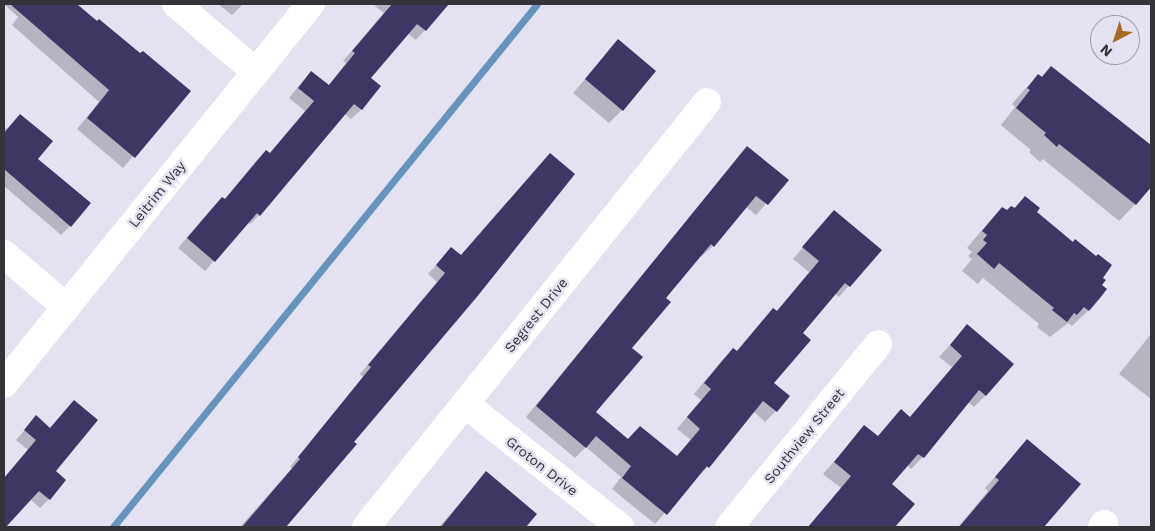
<!DOCTYPE html>
<html>
<head>
<meta charset="utf-8">
<style>
  body { margin:0 }
  #map { position:relative; width:1155px; height:531px; overflow:hidden; background:#e4e2f0; font-family:"Work Sans",sans-serif }
  div>[style] { position:absolute }
  [style*='--x'] { left:calc(var(--x)*1px); top:calc(var(--y)*1px); width:calc(var(--w)*1px); rotate:calc(var(--a)*1deg) }
  .shadow>* { inset:0; background:#0003 }
  .stream>* { height:7px; margin:-3.5px; padding:0 3.5px; transform-origin:3.5px; border-radius:3.5px; background:#6894bc }
  .building>* { inset:0; background:#403664 }
  .minor>* { height:28px; margin:-14px; padding:0 14px; transform-origin:14px; border-radius:14px; background:#fff }
  span { translate:-50% -50%; white-space:nowrap; text-align:center; line-height:1.15; -webkit-text-stroke:5px #e4e2f0; paint-order:stroke }
  .street-label { font-size:14px; color:#333338 }
  .frame { position:absolute; inset:0; border:5px solid #333338; pointer-events:none }
  .north { position:absolute; left:1090px; top:15px; width:50px; height:50px; box-sizing:border-box; background:#e4e2f0; border:1px solid #9d9ca6; border-radius:50%; rotate:220deg; font-size:14px; font-weight:700; line-height:20px; text-align:center; color:#333338 }
  .north::after { content:''; display:block; margin:auto; width:18px; height:22px; background:#a36c28; clip-path:polygon(50% 0,100% 100%,50% 72%,0 100%) }
</style>
</head>
<body>
<div id="map">
  <div class="shadow">
    <div style="clip-path:polygon(4px 4px,75px 4px,189px 91px,123px 168px,77px 129px,99px 102px,12px 25px,18px 17px)"></div>
    <div style="clip-path:polygon(218px 4px,243px 4px,232px 15px)"></div>
    <div style="clip-path:polygon(376px 4px,448px 4px,416px 40px,407px 33px,369px 79px,379px 86px,361px 110px,351px 119px,345px 114px,259px 215px,250px 224px,248px 222px,205px 271px,178px 248px,212px 208px,222px 198px,224px 200px,256px 161px,266px 152px,269px 154px,305px 111px,289px 98px,302px 82px,311px 73px,328px 86px,346px 63px,343px 61px,384px 13px,375px 6px)"></div>
    <div style="clip-path:polygon(618px 41px,622px 110px,609px 123px,573px 93px)"></div>
    <div style="clip-path:polygon(1051px 67px,1151px 146px,1151px 188px,1119px 221px,1043px 159px,1040px 162px,1029px 152px,1031px 150px,1001px 125px,1015px 107px,1012px 104px,1023px 91px,1039px 75px,1041px 77px)"></div>
    <div style="clip-path:polygon(20px 115px,36px 159px,70px 226px,61px 235px,4px 186px,4px 126px,7px 129px)"></div>
    <div style="clip-path:polygon(747px 147px,787px 180px,756px 215px,746px 207px,713px 246px,702px 256px,700px 255px,664px 298px,631px 348px,594px 413px,627px 440px,676px 457px,691px 440px,677px 429px,701px 400px,694px 394px,722px 360px,733px 350px,736px 352px,776px 312px,809px 272px,793px 259px,834px 211px,880px 250px,839px 297px,835px 294px,801px 334px,773px 383px,776px 411px,765px 422px,753px 411px,708px 467px,696px 477px,655px 524px,612px 489px,621px 477px,586px 447px,575px 458px,526px 417px)"></div>
    <div style="clip-path:polygon(550px 154px,353px 442px,355px 445px,285px 527px,240px 527px,292px 468px,290px 467px,363px 377px,360px 374px,437px 282px,428px 274px,451px 249px,461px 256px)"></div>
    <div style="clip-path:polygon(1025px 197px,1035px 212px,1101px 278px,1099px 297px,1088px 311px,1072px 326px,1068px 323px,1050px 337px,1037px 327px,1039px 324px,983px 278px,978px 284px,962px 271px,972px 259px,968px 256px,972px 252px,967px 248px,987px 224px,1002px 208px,1007px 212px,1013px 209px)"></div>
    <div style="clip-path:polygon(967px 326px,986px 395px,974px 407px,968px 402px,923px 457px,911px 469px,907px 465px,890px 484px,914px 504px,894px 527px,809px 527px,841px 488px,823px 474px,865px 427px,877px 437px,901px 411px,909px 418px,952px 367px,939px 357px)"></div>
    <div style="clip-path:polygon(1151px 334px,1151px 399px,1119px 374px)"></div>
    <div style="clip-path:polygon(74px 402px,54px 471px,49px 499px,40px 508px,30px 499px,6px 527px,4px 527px,4px 478px,28px 450px,16px 440px,36px 417px,50px 429px)"></div>
    <div style="clip-path:polygon(1027px 441px,1079px 484px,1043px 527px,958px 527px,988px 491px,985px 488px)"></div>
    <div style="clip-path:polygon(486px 473px,536px 514px,524px 527px,439px 527px)"></div>
  </div>
  <div class="stream">
    <div style="--x:113;--y:527;--w:673;--a:-50.97"></div>
  </div>
  <div class="building">
    <div style="clip-path:polygon(10px 4px,77px 4px,97px 21px,99px 19px,140px 53px,143px 51px,191px 91px,135px 158px,87px 118px,109px 90px)"></div>
    <div style="clip-path:polygon(392px 4px,449px 4px,426px 31px,417px 24px,371px 78px,381px 86px,362px 110px,354px 104px,260px 216px,257px 213px,215px 262px,187px 238px,222px 197px,225px 199px,266px 150px,270px 153px,314px 101px,298px 88px,311px 71px,329px 85px,355px 53px,352px 51px)"></div>
    <div style="clip-path:polygon(618px 39px,656px 71px,623px 111px,585px 79px)"></div>
    <div style="clip-path:polygon(1051px 66px,1151px 145px,1151px 187px,1136px 205px,1068px 151px,1059px 144px,1057px 147px,1044px 135px,1046px 133px,1016px 108px,1030px 90px,1027px 88px,1038px 74px,1042px 77px)"></div>
    <div style="clip-path:polygon(20px 114px,53px 141px,38px 159px,91px 203px,71px 227px,4px 169px,4px 133px)"></div>
    <div style="clip-path:polygon(747px 146px,789px 180px,768px 205px,756px 196px,714px 247px,711px 244px,666px 298px,671px 302px,632px 348px,643px 357px,596px 412px,628px 439px,640px 426px,677px 456px,700px 429px,687px 417px,711px 389px,704px 383px,733px 348px,737px 351px,773px 308px,777px 311px,819px 261px,802px 247px,834px 210px,882px 250px,850px 287px,845px 283px,803px 333px,811px 340px,774px 383px,790px 396px,777px 412px,763px 401px,709px 468px,707px 466px,667px 515px,622px 478px,631px 466px,596px 436px,586px 448px,536px 406px)"></div>
    <div style="clip-path:polygon(550px 153px,575px 174px,476px 298px,354px 442px,357px 444px,286px 527px,242px 527px,300px 459px,298px 457px,371px 367px,368px 365px,445px 273px,436px 265px,451px 247px,461px 255px)"></div>
    <div style="clip-path:polygon(1025px 196px,1040px 208px,1037px 212px,1073px 242px,1075px 239px,1096px 256px,1098px 254px,1112px 265px,1103px 278px,1106px 280px,1102px 285px,1107px 289px,1100px 298px,1089px 311px,1084px 307px,1077px 315px,1074px 313px,1067px 322px,1052px 310px,1054px 308px,999px 263px,994px 269px,977px 254px,987px 243px,983px 240px,987px 235px,982px 231px,1002px 207px,1007px 210px,1011px 206px,1015px 208px)"></div>
    <div style="clip-path:polygon(967px 324px,1014px 364px,986px 396px,979px 390px,924px 458px,918px 454px,892px 484px,915px 504px,895px 527px,808px 527px,851px 476px,834px 462px,864px 425px,878px 436px,901px 409px,910px 417px,962px 356px,950px 345px)"></div>
    <div style="clip-path:polygon(74px 400px,98px 420px,56px 471px,66px 480px,50px 500px,39px 491px,6px 527px,4px 527px,4px 478px,36px 440px,24px 430px,36px 415px,50px 428px)"></div>
    <div style="clip-path:polygon(1027px 439px,1081px 484px,1044px 527px,959px 527px,999px 480px,995px 477px)"></div>
    <div style="clip-path:polygon(486px 471px,537px 514px,526px 527px,441px 527px)"></div>
  </div>
  <div class="minor">
    <div style="--x:176;--y:4;--w:105;--a:40.4"></div>
    <div style="--x:4;--y:254;--w:82;--a:40.5"></div>
    <div style="--x:4;--y:384;--w:489;--a:-51.1"></div>
    <div style="--x:465;--y:404;--w:198;--a:38.4"></div>
    <div style="--x:366;--y:527;--w:545;--a:-51.26"></div>
    <div style="--x:729;--y:527;--w:236;--a:-50.8"></div>
    <div style="--x:1102;--y:527;--w:4;--a:-56"></div>
  </div>
  <div class="street-label">
    <span style="left:157px;top:194px;rotate:-51deg">Leitrim Way</span>
    <span style="left:536px;top:315px;rotate:-51deg">Segrest Drive</span>
    <span style="left:804px;top:436px;rotate:-51deg">Southview Street</span>
    <span style="left:542px;top:466px;rotate:38deg">Groton Drive</span>
  </div>
  <div class="frame"></div>
  <div class="north">N</div>
</div>
</body>
</html>
